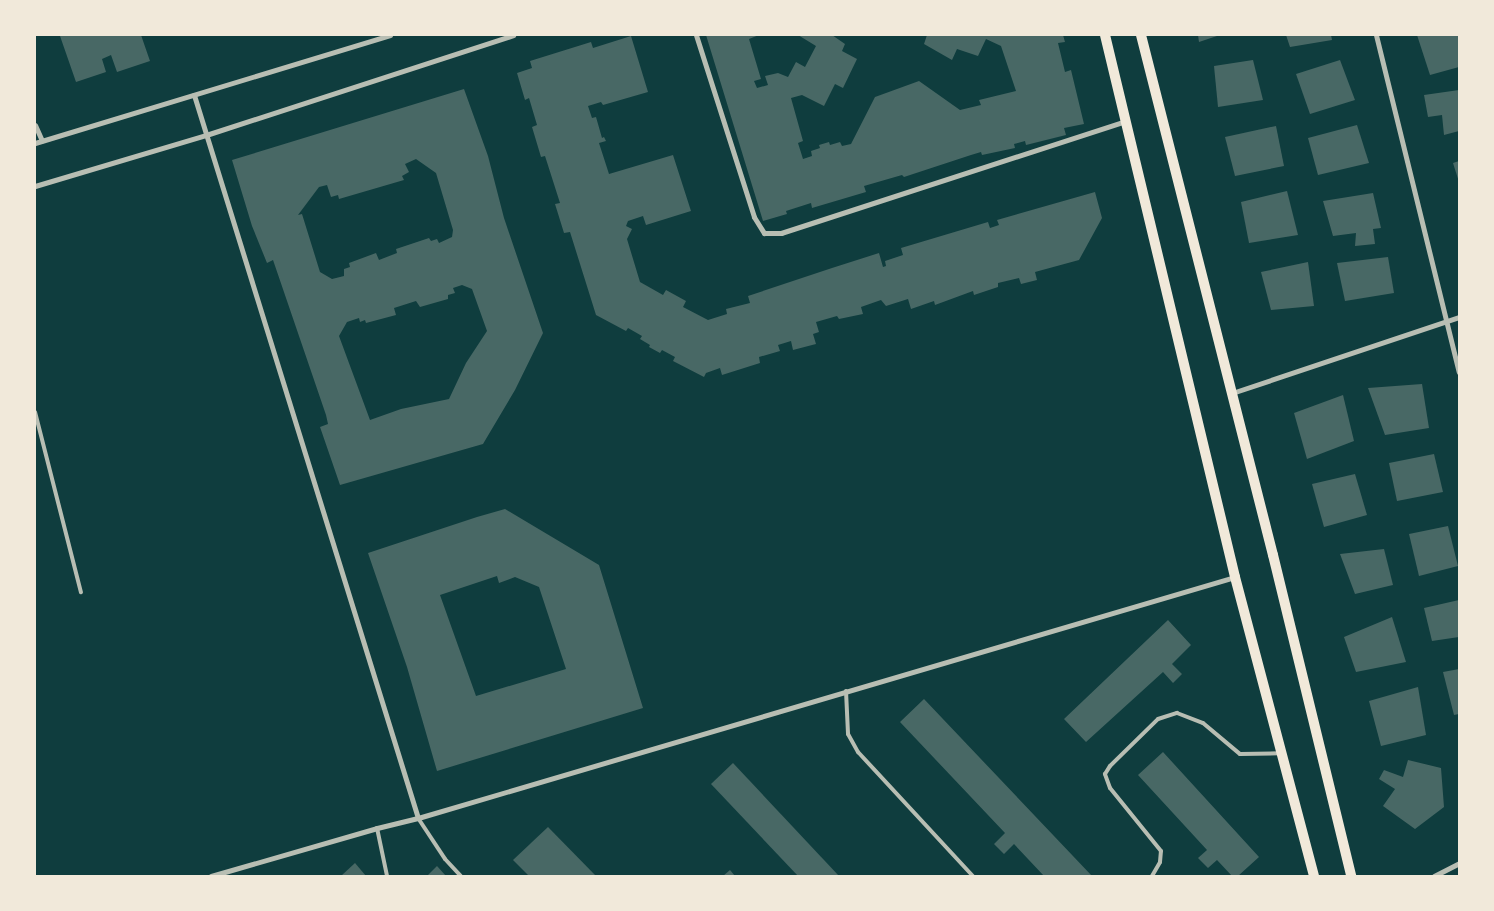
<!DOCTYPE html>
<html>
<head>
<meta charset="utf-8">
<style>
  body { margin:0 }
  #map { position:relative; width:1494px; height:911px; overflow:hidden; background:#0f3d3e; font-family:Ubuntu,sans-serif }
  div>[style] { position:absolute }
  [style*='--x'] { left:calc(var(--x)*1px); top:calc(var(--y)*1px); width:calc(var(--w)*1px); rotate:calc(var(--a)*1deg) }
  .building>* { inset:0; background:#486865 }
  .service>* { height:4px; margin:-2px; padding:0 2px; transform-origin:2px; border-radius:2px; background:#b8beb3 }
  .minor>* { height:5px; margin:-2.5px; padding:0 2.5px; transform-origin:2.5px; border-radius:2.5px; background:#b8beb3 }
  .secondary>* { height:10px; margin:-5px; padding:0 5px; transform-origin:5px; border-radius:5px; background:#f1e9da }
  span { translate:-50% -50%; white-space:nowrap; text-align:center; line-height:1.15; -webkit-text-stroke:4.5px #f1e9da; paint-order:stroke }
  .frame { position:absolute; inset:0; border:36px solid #f1e9da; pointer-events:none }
</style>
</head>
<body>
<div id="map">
  <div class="building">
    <div style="clip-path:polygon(65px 35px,141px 35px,150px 61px,117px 72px,111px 55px,102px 59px,106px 72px,76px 82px,60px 36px)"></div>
    <div style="clip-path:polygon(706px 35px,759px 35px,749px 39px,761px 79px,754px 81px,757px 88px,768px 85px,765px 76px,778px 73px,788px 77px,796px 62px,805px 67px,816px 46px,798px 35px,832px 35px,845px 44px,842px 51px,857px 59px,843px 88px,835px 84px,824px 106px,802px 95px,791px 98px,803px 141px,798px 143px,803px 159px,812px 156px,811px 151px,820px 148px,819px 145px,829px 142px,830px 145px,840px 142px,842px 146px,851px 144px,875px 97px,919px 81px,960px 110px,981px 105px,979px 100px,1016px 91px,1001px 46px,986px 39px,978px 56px,957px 49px,952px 60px,924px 44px,927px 35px,1063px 35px,1065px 42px,1058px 43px,1065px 72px,1071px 70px,1084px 124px,1064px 128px,1066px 135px,1026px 145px,1025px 141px,1014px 144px,1015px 148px,982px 155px,981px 152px,971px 155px,904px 177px,902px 175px,864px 186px,866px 192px,812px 208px,811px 203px,786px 211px,787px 214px,763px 221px)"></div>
    <div style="clip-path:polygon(1198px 35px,1220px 35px,1199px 42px)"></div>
    <div style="clip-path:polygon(1286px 35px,1331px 35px,1332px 40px,1290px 47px)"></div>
    <div style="clip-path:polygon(1417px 35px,1459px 35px,1459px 67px,1430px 75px)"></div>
    <div style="clip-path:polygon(631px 36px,648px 92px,603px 105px,601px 102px,588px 106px,592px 118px,596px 117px,602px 138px,604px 137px,606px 141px,599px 143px,609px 174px,673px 155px,691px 211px,646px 225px,643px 216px,628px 221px,626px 226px,632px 229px,627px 239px,640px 282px,663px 295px,666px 290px,686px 301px,683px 307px,708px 320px,727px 314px,726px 309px,750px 303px,748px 296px,832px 268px,879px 253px,883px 267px,886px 266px,885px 261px,903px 255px,901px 248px,988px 222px,990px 228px,999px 225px,997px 220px,1095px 192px,1102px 218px,1079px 260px,1035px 272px,1037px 280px,1021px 284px,1019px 278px,998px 283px,998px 287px,974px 295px,973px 291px,935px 305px,934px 301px,911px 309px,908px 299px,886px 306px,881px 300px,861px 307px,863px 314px,839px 319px,837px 316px,816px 322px,819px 332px,813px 334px,816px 344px,793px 350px,791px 341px,778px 345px,780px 351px,759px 357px,760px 363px,722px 375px,720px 368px,706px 373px,704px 377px,673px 361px,675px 357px,662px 350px,660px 353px,649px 347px,650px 345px,640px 339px,642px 336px,628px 328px,626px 331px,596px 315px,570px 232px,564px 233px,555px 204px,560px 203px,545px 156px,541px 157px,532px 127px,537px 125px,529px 98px,525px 100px,517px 73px,532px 68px,530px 61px,591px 42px,593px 48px)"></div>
    <div style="clip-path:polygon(1253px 60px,1263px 100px,1218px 107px,1214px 66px)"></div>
    <div style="clip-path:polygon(1340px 60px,1355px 100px,1310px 114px,1296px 74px)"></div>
    <div style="clip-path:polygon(evenodd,464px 89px,488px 156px,504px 218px,543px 333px,515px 390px,483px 444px,340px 485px,320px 427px,328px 424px,326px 415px,273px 260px,267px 263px,252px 226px,232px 160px,464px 89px,416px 159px,436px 173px,453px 230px,452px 237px,439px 243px,437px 239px,431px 241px,429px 238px,396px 249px,397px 253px,379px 260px,376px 253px,349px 263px,350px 267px,344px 269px,344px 276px,332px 279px,320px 272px,302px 214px,298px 215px,319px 187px,327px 185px,331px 197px,338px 195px,339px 199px,404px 180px,402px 176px,409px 172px,405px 164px,416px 159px,464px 89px,462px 285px,472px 289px,487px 331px,466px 363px,449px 399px,401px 409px,370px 420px,339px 336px,347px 322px,359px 318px,360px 322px,365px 320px,366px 323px,396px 315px,394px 308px,416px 301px,420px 307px,448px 299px,448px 295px,455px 293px,453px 288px,462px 285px)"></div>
    <div style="clip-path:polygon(1459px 90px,1459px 131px,1444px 135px,1442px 115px,1428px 117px,1424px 95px)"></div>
    <div style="clip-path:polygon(1357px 125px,1369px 163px,1318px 175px,1308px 138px)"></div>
    <div style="clip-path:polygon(1276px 126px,1284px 166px,1235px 176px,1225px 137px)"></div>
    <div style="clip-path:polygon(1459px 161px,1459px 182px,1453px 163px)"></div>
    <div style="clip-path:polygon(1287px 191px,1298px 235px,1249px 243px,1241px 202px)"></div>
    <div style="clip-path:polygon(1373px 193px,1381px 228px,1373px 229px,1375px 244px,1355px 246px,1356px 233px,1333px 236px,1323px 201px)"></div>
    <div style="clip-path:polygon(1388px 257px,1394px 293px,1345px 301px,1337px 263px)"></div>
    <div style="clip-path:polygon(1308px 262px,1314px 306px,1271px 310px,1261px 272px)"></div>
    <div style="clip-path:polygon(1422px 384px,1429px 428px,1385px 435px,1368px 388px)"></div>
    <div style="clip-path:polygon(1343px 395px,1354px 441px,1307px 459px,1294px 413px)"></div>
    <div style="clip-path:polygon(1434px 454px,1443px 492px,1397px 501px,1389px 463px)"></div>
    <div style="clip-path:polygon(1355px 474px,1367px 515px,1324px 527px,1312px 484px)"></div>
    <div style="clip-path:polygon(evenodd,505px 509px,599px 565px,643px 708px,437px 771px,407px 667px,368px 553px,477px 517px,505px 509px,497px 576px,499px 583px,515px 577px,539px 587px,566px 669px,476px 696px,440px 595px,497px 576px)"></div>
    <div style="clip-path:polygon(1448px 526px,1458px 566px,1419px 576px,1409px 534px)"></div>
    <div style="clip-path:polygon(1384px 549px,1393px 585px,1355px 594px,1340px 554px)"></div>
    <div style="clip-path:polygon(1459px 600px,1459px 637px,1432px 641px,1424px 608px)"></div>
    <div style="clip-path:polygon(1392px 617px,1406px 662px,1356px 672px,1344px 637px)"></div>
    <div style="clip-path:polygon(1168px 620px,1191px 645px,1172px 664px,1182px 674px,1173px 683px,1163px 672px,1086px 742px,1064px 719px)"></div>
    <div style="clip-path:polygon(1459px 669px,1459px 714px,1454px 715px,1443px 672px)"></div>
    <div style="clip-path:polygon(1418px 687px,1426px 735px,1381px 746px,1369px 701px)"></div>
    <div style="clip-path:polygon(924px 699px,1092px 876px,1044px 876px,1014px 844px,1004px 854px,994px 844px,1005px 833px,900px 722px)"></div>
    <div style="clip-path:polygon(1163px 752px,1259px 857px,1238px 876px,1232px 876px,1217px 860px,1208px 868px,1198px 858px,1207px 850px,1138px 775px)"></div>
    <div style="clip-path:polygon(1408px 760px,1441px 768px,1444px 807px,1415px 829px,1383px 806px,1395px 789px,1379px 779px,1384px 770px,1403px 777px)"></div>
    <div style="clip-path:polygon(733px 763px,839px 876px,798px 876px,711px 784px)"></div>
    <div style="clip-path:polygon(548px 827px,596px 876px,529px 876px,513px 860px)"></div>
    <div style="clip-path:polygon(355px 863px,366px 876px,341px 876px)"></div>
    <div style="clip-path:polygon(437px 866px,446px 876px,427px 876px)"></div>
    <div style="clip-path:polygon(730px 870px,735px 876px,723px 876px)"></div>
  </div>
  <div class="service">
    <div style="--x:35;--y:412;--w:186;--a:75.7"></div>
    <div style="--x:846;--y:691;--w:43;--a:87.3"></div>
    <div style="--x:848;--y:734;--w:21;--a:61"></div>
    <div style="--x:858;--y:752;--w:169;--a:47.2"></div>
    <div style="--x:418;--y:818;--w:49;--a:56.6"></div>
    <div style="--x:445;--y:859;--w:23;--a:47"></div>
    <div style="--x:377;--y:828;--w:49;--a:78.2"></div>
    <div style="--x:1152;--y:876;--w:16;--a:-60"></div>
    <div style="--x:1160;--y:862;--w:11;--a:-85"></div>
    <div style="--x:1161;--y:851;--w:81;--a:-129"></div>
    <div style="--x:1110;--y:788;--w:15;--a:-110"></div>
    <div style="--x:1105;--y:774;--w:9;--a:-58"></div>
    <div style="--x:1110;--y:766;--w:67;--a:-44.4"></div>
    <div style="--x:1158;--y:719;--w:20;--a:-18"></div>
    <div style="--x:1177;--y:713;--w:28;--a:21"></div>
    <div style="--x:1203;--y:723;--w:48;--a:40"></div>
    <div style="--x:1240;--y:754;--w:39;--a:-1"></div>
  </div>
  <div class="minor">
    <div style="--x:696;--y:35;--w:191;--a:72.3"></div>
    <div style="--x:754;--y:217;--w:19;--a:58"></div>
    <div style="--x:764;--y:233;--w:17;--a:0"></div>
    <div style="--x:781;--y:233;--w:363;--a:-18"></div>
    <div style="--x:1376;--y:35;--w:347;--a:76.2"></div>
    <div style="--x:194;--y:95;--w:757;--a:72.79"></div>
    <div style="--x:35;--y:125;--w:17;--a:66"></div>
    <div style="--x:35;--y:143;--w:371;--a:-16.9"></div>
    <div style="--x:35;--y:186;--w:178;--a:-16.6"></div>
    <div style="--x:206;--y:135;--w:323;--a:-18"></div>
    <div style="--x:1232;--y:393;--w:239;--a:-18.5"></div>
    <div style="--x:211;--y:876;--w:173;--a:-16.1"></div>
    <div style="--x:377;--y:828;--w:42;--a:-13.7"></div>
    <div style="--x:418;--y:818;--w:852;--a:-16.44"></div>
    <div style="--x:1434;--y:876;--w:28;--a:-27"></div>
  </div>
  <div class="secondary">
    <div style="--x:1105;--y:35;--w:557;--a:76.51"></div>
    <div style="--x:1235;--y:577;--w:309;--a:75.2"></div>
    <div style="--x:1141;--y:35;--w:536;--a:75.76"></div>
    <div style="--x:1273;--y:555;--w:330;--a:76.3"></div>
  </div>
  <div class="frame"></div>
</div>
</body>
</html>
